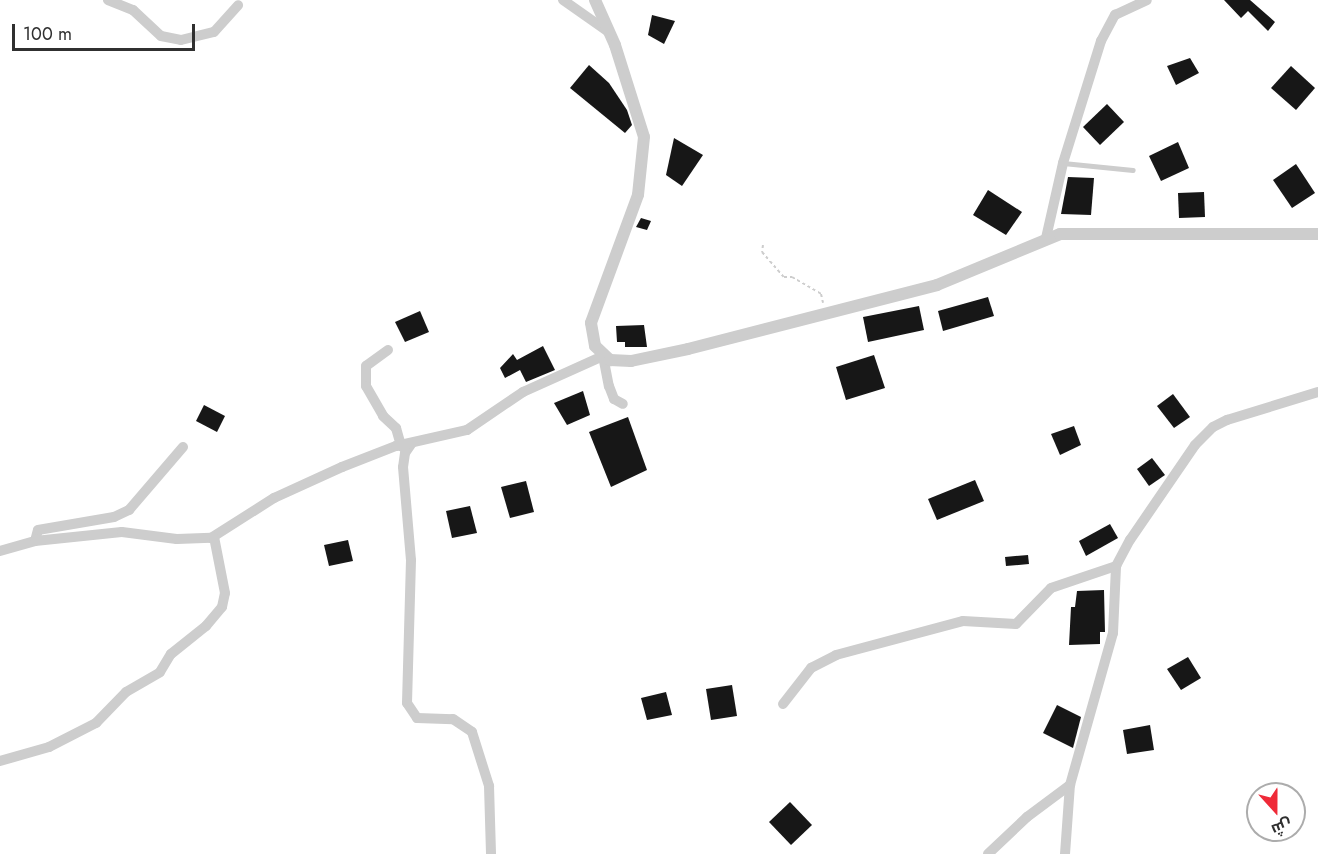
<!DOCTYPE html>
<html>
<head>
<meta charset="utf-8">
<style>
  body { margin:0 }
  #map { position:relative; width:1318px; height:854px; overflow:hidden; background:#fff; font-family:Jost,Cairo,sans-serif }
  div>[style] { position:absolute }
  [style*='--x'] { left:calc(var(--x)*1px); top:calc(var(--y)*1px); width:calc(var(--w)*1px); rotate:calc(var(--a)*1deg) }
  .building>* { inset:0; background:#171717 }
  .path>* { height:2px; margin-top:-1px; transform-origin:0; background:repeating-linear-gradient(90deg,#cdcdcd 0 3px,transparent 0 6px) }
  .service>* { height:5px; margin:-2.5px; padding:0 2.5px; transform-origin:2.5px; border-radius:2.5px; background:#cdcdcd }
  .minor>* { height:10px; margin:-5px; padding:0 5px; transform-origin:5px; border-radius:5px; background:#cdcdcd }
  .tertiary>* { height:12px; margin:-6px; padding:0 6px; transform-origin:6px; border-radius:6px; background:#cdcdcd }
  span { translate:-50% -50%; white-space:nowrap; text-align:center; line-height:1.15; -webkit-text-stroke:6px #fff; paint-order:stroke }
  .north { position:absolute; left:1246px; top:782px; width:60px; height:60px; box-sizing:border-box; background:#fff; border:2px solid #acacac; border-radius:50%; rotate:159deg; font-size:16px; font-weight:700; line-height:24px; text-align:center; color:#303030 }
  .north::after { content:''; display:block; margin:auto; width:21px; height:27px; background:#ef2a38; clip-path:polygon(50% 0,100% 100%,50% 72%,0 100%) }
  .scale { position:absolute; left:12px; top:24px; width:183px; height:27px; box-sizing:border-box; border:3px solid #303030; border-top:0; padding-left:8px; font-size:18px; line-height:21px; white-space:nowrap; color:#303030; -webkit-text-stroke:4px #fff; paint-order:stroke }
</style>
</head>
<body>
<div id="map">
  <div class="building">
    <div style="clip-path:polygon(1224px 0,1250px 0,1275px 22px,1268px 31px,1248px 11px,1241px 18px)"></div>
    <div style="clip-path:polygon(652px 15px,675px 21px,664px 44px,648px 35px)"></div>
    <div style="clip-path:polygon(1190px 58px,1199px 73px,1176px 85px,1167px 66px)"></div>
    <div style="clip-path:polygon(589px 65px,609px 83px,627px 110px,632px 125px,625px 133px,570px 88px)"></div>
    <div style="clip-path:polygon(1291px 66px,1315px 88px,1296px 110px,1271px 88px)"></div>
    <div style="clip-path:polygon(1107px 104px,1124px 122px,1100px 145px,1083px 127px)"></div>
    <div style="clip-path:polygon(674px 138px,703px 155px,682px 186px,666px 175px)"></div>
    <div style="clip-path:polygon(1178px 142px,1189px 168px,1161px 181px,1149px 156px)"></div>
    <div style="clip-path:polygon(1296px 164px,1315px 193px,1292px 208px,1273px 180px)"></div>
    <div style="clip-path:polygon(1068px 177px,1094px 178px,1091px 215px,1061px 214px)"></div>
    <div style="clip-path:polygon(988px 190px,1022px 212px,1006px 235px,973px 215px)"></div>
    <div style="clip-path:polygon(1204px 192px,1205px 217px,1179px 218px,1178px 193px)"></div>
    <div style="clip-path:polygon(641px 218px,651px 221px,647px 230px,636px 227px)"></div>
    <div style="clip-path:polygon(988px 297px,994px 316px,943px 331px,938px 311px)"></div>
    <div style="clip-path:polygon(919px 306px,924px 330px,868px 342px,863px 317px)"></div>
    <div style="clip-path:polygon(420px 311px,429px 332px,405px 342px,395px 322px)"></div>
    <div style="clip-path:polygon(644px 325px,647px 347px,625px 347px,625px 342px,617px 342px,616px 326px)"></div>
    <div style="clip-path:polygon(543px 346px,555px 370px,526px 382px,520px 370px,505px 378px,500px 368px,513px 354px,517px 360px)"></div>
    <div style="clip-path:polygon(874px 355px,885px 388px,846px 400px,836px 367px)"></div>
    <div style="clip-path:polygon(583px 391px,590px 415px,567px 425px,554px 403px)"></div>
    <div style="clip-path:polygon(1173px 394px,1190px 417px,1174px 428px,1157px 406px)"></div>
    <div style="clip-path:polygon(204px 405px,225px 416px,217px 432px,196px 421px)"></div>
    <div style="clip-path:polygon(628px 417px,647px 470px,611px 487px,589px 432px)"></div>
    <div style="clip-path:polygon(1074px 426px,1081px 445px,1060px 455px,1051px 434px)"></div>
    <div style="clip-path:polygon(1152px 458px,1165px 475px,1149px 486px,1137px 469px)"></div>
    <div style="clip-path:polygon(975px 480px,984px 501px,937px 520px,928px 499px)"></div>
    <div style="clip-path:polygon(526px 481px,534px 512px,510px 518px,501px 487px)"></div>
    <div style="clip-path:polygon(470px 506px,477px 533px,452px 538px,446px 511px)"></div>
    <div style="clip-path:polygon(1110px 524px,1118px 538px,1086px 556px,1079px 541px)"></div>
    <div style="clip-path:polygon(348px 540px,353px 561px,329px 566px,324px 545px)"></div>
    <div style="clip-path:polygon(1028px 555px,1029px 564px,1006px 566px,1005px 557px)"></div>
    <div style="clip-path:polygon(1104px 590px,1105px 632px,1100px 632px,1100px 644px,1069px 645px,1071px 607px,1075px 607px,1077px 591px)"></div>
    <div style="clip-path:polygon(1188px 657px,1201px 678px,1181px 690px,1167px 669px)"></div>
    <div style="clip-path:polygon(732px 685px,737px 716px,711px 720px,706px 689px)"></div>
    <div style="clip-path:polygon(666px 692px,672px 715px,647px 720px,641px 698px)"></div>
    <div style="clip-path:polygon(1057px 705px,1081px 717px,1073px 748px,1043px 733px)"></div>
    <div style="clip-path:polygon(1150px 725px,1154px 750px,1127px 754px,1123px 730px)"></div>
    <div style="clip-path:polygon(790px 802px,812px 825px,791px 845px,769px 822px)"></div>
  </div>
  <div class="path">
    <div style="--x:763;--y:245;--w:7;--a:98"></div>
    <div style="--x:762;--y:252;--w:33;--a:49"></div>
    <div style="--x:784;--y:277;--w:8;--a:0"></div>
    <div style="--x:792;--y:277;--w:34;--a:30"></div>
    <div style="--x:821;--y:294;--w:9;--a:77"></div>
  </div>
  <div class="service">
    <div style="--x:1063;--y:163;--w:70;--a:5.7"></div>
  </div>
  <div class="minor">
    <div style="--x:108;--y:0;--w:27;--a:22"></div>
    <div style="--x:133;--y:10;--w:38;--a:43"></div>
    <div style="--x:161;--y:36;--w:20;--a:11"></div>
    <div style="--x:181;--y:40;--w:34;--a:-14"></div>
    <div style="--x:214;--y:32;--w:36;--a:-48"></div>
    <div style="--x:563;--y:0;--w:57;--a:35.1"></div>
    <div style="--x:1046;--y:238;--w:77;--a:-77.2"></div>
    <div style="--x:1063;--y:163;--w:128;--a:-72.7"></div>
    <div style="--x:1101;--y:41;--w:30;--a:-62"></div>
    <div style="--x:1115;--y:15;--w:35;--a:-25"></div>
    <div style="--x:388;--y:350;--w:27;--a:144"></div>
    <div style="--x:366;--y:366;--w:20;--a:90"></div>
    <div style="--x:366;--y:386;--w:34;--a:60"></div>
    <div style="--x:383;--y:416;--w:18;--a:43"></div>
    <div style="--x:396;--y:428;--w:19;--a:74"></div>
    <div style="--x:412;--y:443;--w:12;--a:125"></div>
    <div style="--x:405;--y:453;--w:14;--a:98"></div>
    <div style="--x:403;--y:467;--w:93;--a:85.1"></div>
    <div style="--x:411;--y:560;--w:143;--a:91.6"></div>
    <div style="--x:407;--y:703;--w:18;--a:56"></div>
    <div style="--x:417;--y:718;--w:36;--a:2"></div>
    <div style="--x:453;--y:719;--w:23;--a:34"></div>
    <div style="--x:472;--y:732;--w:57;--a:72.5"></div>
    <div style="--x:489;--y:786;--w:68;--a:88.3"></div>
    <div style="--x:35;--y:541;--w:11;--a:-75"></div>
    <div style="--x:38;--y:530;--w:77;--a:-9.7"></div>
    <div style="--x:114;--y:517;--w:17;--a:-25"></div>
    <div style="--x:129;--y:510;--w:83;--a:-49.4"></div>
    <div style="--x:0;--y:551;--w:36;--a:-16"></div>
    <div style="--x:35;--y:541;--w:87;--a:-5.9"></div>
    <div style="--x:122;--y:532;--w:55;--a:7.3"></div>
    <div style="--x:177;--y:539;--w:34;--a:-2"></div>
    <div style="--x:211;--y:538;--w:75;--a:-32.4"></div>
    <div style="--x:274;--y:498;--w:75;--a:-24.5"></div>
    <div style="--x:342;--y:467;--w:58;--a:-21.3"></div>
    <div style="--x:396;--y:446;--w:73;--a:-12.7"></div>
    <div style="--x:467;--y:430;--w:68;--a:-34.2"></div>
    <div style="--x:523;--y:392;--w:88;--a:-24.2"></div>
    <div style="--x:603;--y:356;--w:31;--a:79"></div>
    <div style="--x:609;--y:386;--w:14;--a:69"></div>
    <div style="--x:614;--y:399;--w:10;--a:29"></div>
    <div style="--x:783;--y:704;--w:46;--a:-52.1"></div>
    <div style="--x:811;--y:668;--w:28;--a:-27"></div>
    <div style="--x:836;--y:655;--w:131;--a:-15"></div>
    <div style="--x:963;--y:621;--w:53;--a:3.2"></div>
    <div style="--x:1016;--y:624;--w:50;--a:-45.8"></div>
    <div style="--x:1051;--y:588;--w:69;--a:-18.7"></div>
    <div style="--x:0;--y:761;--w:51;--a:-15.9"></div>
    <div style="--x:49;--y:747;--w:53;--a:-27.1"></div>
    <div style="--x:96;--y:723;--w:43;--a:-45.9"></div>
    <div style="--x:126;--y:692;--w:39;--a:-30"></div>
    <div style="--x:160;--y:672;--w:21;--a:-59"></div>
    <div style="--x:171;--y:654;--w:45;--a:-38.7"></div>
    <div style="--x:206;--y:626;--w:25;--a:-50"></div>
    <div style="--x:222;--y:607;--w:14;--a:-78"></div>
    <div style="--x:225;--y:593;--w:57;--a:-101.1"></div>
    <div style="--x:988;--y:854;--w:54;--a:-43.5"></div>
    <div style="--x:1027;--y:817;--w:54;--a:-36.7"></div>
    <div style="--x:1070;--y:785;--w:158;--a:-74.2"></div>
    <div style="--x:1113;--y:633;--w:67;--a:-87.4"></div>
    <div style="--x:1116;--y:566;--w:30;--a:-62"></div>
    <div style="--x:1130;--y:540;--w:115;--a:-55.6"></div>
    <div style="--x:1195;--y:445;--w:25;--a:-45"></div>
    <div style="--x:1213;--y:427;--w:16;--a:-27"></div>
    <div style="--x:1227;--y:420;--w:95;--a:-17.1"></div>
    <div style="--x:1065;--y:854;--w:69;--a:-85.9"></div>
  </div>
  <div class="tertiary">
    <div style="--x:595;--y:0;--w:49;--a:66"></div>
    <div style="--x:615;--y:45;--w:96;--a:72.5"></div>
    <div style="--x:644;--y:137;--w:58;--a:95.9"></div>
    <div style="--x:638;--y:195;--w:136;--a:110.2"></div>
    <div style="--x:591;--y:323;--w:23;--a:80"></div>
    <div style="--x:595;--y:346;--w:21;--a:43"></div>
    <div style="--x:610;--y:360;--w:21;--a:3"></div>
    <div style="--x:631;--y:361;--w:58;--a:-11.9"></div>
    <div style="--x:688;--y:349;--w:257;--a:-14.4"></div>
    <div style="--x:937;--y:285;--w:133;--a:-22.5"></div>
    <div style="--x:1060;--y:234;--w:258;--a:0"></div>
  </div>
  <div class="north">ش</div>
  <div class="scale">100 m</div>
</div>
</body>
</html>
